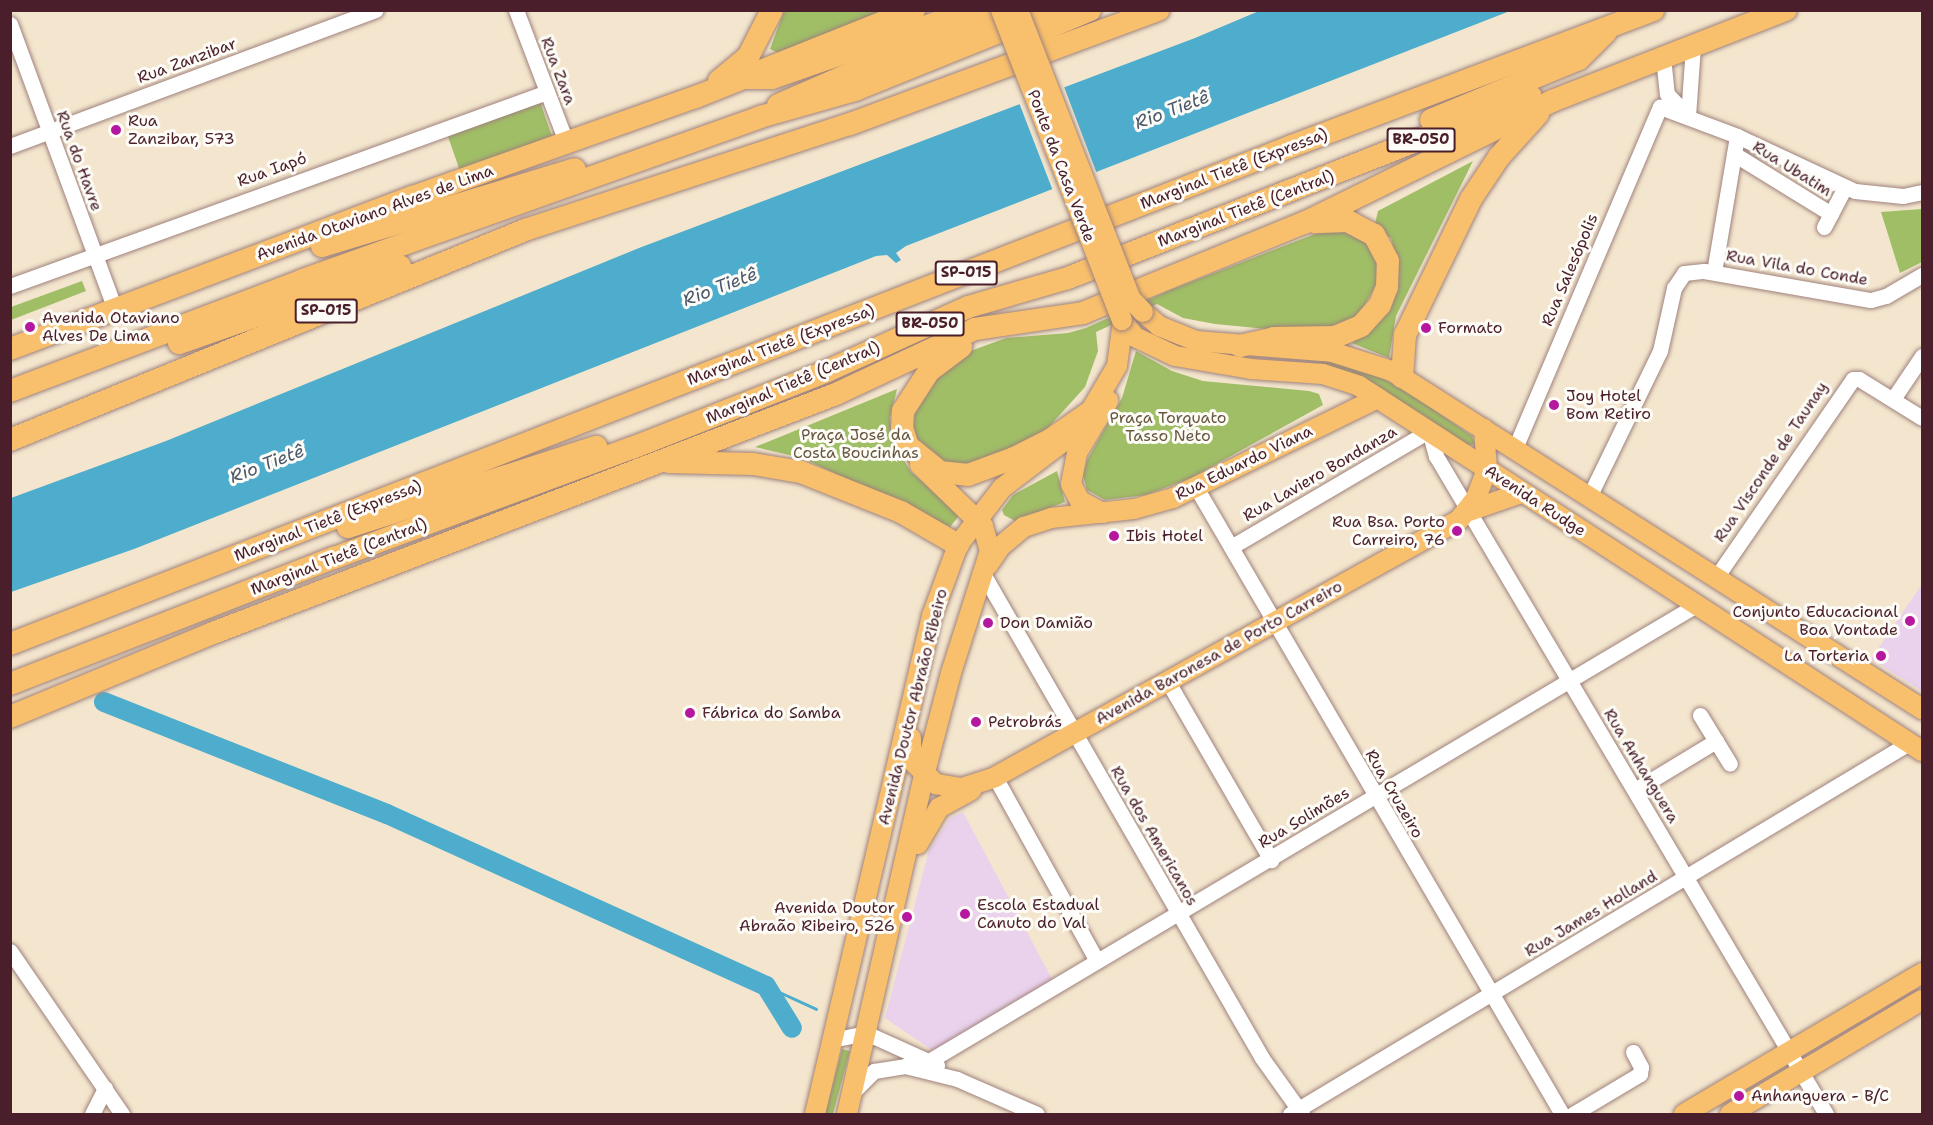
<!DOCTYPE html>
<html>
<head>
<meta charset="utf-8">
<style>
  body { margin:0 }
  #map { position:relative; width:1933px; height:1125px; overflow:hidden; background:#f4e6ce; font-family:"Shantell Sans",sans-serif }
  div>[style] { position:absolute }
  [style*='--x'] { left:calc(var(--x)*1px); top:calc(var(--y)*1px); width:calc(var(--w)*1px); rotate:calc(var(--a)*1deg) }
  .built>* { inset:0; background:#ead1ec }
  .green>* { inset:0; background:#a0be66 }
  .water>* { inset:0; background:#4eadcd }
  .pier>* { inset:0; background:#f4e6ce }
  .stream>* { height:3px; margin:-1.5px; padding:0 1.5px; transform-origin:1.5px; border-radius:1.5px; background:#4eadcd }
  .river>* { height:20px; margin:-10px; padding:0 10px; transform-origin:10px; border-radius:10px; background:#4eadcd }
  .roads { filter:drop-shadow(0 0 2px #9f827c) drop-shadow(0 0 2px #9f827c) }
  .minor>* { height:15px; margin:-7.5px; padding:0 7.5px; transform-origin:7.5px; border-radius:7.5px; background:#fff }
  .major>* { height:20px; margin:-10px; padding:0 10px; transform-origin:10px; border-radius:10px; background:#f8bf6c }
  .highway>* { height:22px; margin:-11px; padding:0 11px; transform-origin:11px; border-radius:11px; background:#f8bf6c }
  .bridges { filter:drop-shadow(0 0 2px #9f827c) drop-shadow(0 0 2px #9f827c) }
  .major-bridge>* { height:20px; margin:-10px; padding:0 10px; transform-origin:10px; border-radius:10px; background:#f8bf6c }
  .dots>* { width:16px; height:16px; translate:-50% -50%; box-sizing:border-box; border:3px solid #fdfcf7; border-radius:50% }
  span { translate:-50% -50%; white-space:nowrap; text-align:center; line-height:1.15; -webkit-text-stroke:6px #fdfcf7; paint-order:stroke }
  .shield-label span { padding:2px 4px; background:#fdfcf7; border:2px solid; border-radius:4px; -webkit-text-stroke-width:0 }
  .shield-label { font-size:15px; color:#4a1f2b; font-weight:700 }
  .street-label { font-size:16px; color:#4a1f2b }
  .poi-label { font-size:16px; color:#4a1f2b }
  .left { translate:0 -50%; text-align:left }
  .right { translate:-100% -50%; text-align:right }
  .park-label { font-size:16px; color:#685740 }
  .water-label { font-size:18px; color:#4c586c; font-style:italic }
  .frame { position:absolute; inset:0; border:12px solid #4a1f2b; pointer-events:none }
</style>
</head>
<body>
<div id="map">
  <div class="built">
    <div style="clip-path:polygon(1922px 584px,1922px 691px,1871px 659px)"></div>
    <div style="clip-path:polygon(963px 812px,1052px 979px,933px 1051px,885px 1018px,929px 850px,950px 818px)"></div>
  </div>
  <div class="green">
    <div style="clip-path:polygon(846px 10px,892px 13px,783px 55px,770px 49px,784px 11px)"></div>
    <div style="clip-path:polygon(539px 99px,553px 139px,460px 171px,446px 131px)"></div>
    <div style="clip-path:polygon(1473px 161px,1396px 316px,1389px 358px,1352px 343px,1391px 300px,1399px 273px,1391px 238px,1374px 228px,1378px 211px)"></div>
    <div style="clip-path:polygon(1922px 209px,1922px 262px,1900px 273px,1881px 212px)"></div>
    <div style="clip-path:polygon(1344px 231px,1365px 239px,1376px 256px,1378px 282px,1357px 318px,1321px 334px,1215px 324px,1183px 318px,1157px 304px,1096px 332px,1098px 351px,1085px 387px,1047px 429px,1014px 448px,979px 462px,941px 466px,924px 454px,913px 432px,915px 409px,925px 389px,965px 353px,1006px 338px,1068px 333px,1086px 328px,1170px 290px,1320px 232px)"></div>
    <div style="clip-path:polygon(82px 281px,86px 291px,11px 320px,11px 307px)"></div>
    <div style="clip-path:polygon(1136px 351px,1172px 371px,1203px 381px,1309px 391px,1319px 394px,1323px 405px,1191px 478px,1146px 495px,1105px 500px,1087px 490px,1083px 476px,1087px 460px,1122px 398px)"></div>
    <div style="clip-path:polygon(1321px 359px,1376px 375px,1405px 390px,1472px 436px,1475px 444px,1467px 446px,1455px 440px,1377px 386px,1320px 362px)"></div>
    <div style="clip-path:polygon(897px 389px,890px 418px,893px 442px,911px 472px,957px 511px,958px 517px,950px 527px,802px 458px,755px 447px)"></div>
    <div style="clip-path:polygon(1057px 471px,1065px 502px,1015px 521px,1004px 515px,1002px 510px,1013px 495px)"></div>
    <div style="clip-path:polygon(842px 1049px,850px 1051px,833px 1114px,825px 1114px)"></div>
  </div>
  <div class="water">
    <div style="clip-path:polygon(1259px 11px,1510px 11px,906px 246px,896px 253px,901px 260px,896px 263px,887px 255px,876px 256px,134px 549px,11px 592px,11px 498px,166px 441px,639px 248px,1195px 38px)"></div>
  </div>
  <div class="pier">
    <div style="clip-path:polygon(1063px 84px,1097px 174px,1053px 191px,1018px 100px)"></div>
  </div>
  <div class="stream">
    <div style="--x:766;--y:986;--w:55;--a:24.7"></div>
  </div>
  <div class="river">
    <div style="--x:104;--y:702;--w:304;--a:21.6"></div>
    <div style="--x:387;--y:814;--w:416;--a:24.4"></div>
    <div style="--x:766;--y:986;--w:49;--a:58.2"></div>
  </div>
  <div class="roads">
    <div class="minor">
      <div style="--x:516;--y:10;--w:143;--a:69.2"></div>
      <div style="--x:10;--y:24;--w:304;--a:69.8"></div>
      <div style="--x:1663;--y:57;--w:37;--a:84"></div>
      <div style="--x:1667;--y:94;--w:28;--a:46"></div>
      <div style="--x:1688;--y:116;--w:70;--a:-85.9"></div>
      <div style="--x:10;--y:146;--w:390;--a:-20.4"></div>
      <div style="--x:1734;--y:154;--w:114;--a:31.7"></div>
      <div style="--x:1824;--y:227;--w:45;--a:-62.3"></div>
      <div style="--x:1714;--y:272;--w:138;--a:-80.4"></div>
      <div style="--x:10;--y:286;--w:571;--a:-19.86"></div>
      <div style="--x:1893;--y:399;--w:52;--a:-56"></div>
      <div style="--x:1430;--y:434;--w:23;--a:75"></div>
      <div style="--x:1436;--y:456;--w:765;--a:59.34"></div>
      <div style="--x:1515;--y:448;--w:371;--a:-67"></div>
      <div style="--x:1660;--y:107;--w:82;--a:20.6"></div>
      <div style="--x:1737;--y:136;--w:130;--a:25"></div>
      <div style="--x:1855;--y:191;--w:48;--a:5.9"></div>
      <div style="--x:1903;--y:196;--w:19;--a:-12"></div>
      <div style="--x:1197;--y:489;--w:724;--a:59.72"></div>
      <div style="--x:1589;--y:497;--w:162;--a:-64.1"></div>
      <div style="--x:1660;--y:351;--w:65;--a:-77.5"></div>
      <div style="--x:1674;--y:288;--w:18;--a:-56"></div>
      <div style="--x:1684;--y:273;--w:20;--a:-6"></div>
      <div style="--x:1704;--y:271;--w:169;--a:9.9"></div>
      <div style="--x:1871;--y:300;--w:16;--a:-15"></div>
      <div style="--x:1886;--y:296;--w:42;--a:-30.3"></div>
      <div style="--x:1231;--y:547;--w:227;--a:-30.4"></div>
      <div style="--x:982;--y:572;--w:561;--a:60.05"></div>
      <div style="--x:1262;--y:1058;--w:69;--a:54.5"></div>
      <div style="--x:1717;--y:576;--w:239;--a:-55.4"></div>
      <div style="--x:1853;--y:379;--w:6;--a:0"></div>
      <div style="--x:1859;--y:379;--w:74;--a:31.8"></div>
      <div style="--x:1168;--y:682;--w:206;--a:59.9"></div>
      <div style="--x:1700;--y:715;--w:57;--a:58.5"></div>
      <div style="--x:995;--y:777;--w:210;--a:61"></div>
      <div style="--x:1635;--y:790;--w:95;--a:-31.2"></div>
      <div style="--x:10;--y:951;--w:198;--a:55.5"></div>
      <div style="--x:831;--y:1040;--w:36;--a:-11"></div>
      <div style="--x:866;--y:1033;--w:78;--a:24.3"></div>
      <div style="--x:929;--y:1061;--w:892;--a:-30.73"></div>
      <div style="--x:853;--y:1092;--w:30;--a:-45"></div>
      <div style="--x:874;--y:1071;--w:31;--a:-9"></div>
      <div style="--x:905;--y:1066;--w:54;--a:14"></div>
      <div style="--x:957;--y:1079;--w:87;--a:23.6"></div>
      <div style="--x:92;--y:1114;--w:29;--a:-63"></div>
      <div style="--x:1290;--y:1114;--w:722;--a:-30.94"></div>
      <div style="--x:1573;--y:1114;--w:78;--a:-30.8"></div>
      <div style="--x:1640;--y:1074;--w:7;--a:-82"></div>
      <div style="--x:1641;--y:1067;--w:17;--a:-118"></div>
    </div>
    <div class="major">
      <div style="--x:747;--y:79;--w:25;--a:0"></div>
      <div style="--x:772;--y:79;--w:210;--a:-19.2"></div>
      <div style="--x:1143;--y:312;--w:21;--a:41"></div>
      <div style="--x:1159;--y:326;--w:40;--a:22"></div>
      <div style="--x:1196;--y:341;--w:136;--a:4.6"></div>
      <div style="--x:1332;--y:352;--w:63;--a:17.6"></div>
      <div style="--x:1392;--y:371;--w:629;--a:32.53"></div>
      <div style="--x:1122;--y:320;--w:21;--a:53"></div>
      <div style="--x:1135;--y:337;--w:44;--a:25.4"></div>
      <div style="--x:1175;--y:356;--w:77;--a:9.7"></div>
      <div style="--x:1251;--y:369;--w:72;--a:4"></div>
      <div style="--x:1323;--y:374;--w:38;--a:18"></div>
      <div style="--x:1359;--y:386;--w:671;--a:32.96"></div>
      <div style="--x:1469;--y:511;--w:55;--a:-19.1"></div>
      <div style="--x:1103;--y:513;--w:26;--a:-152"></div>
      <div style="--x:1080;--y:501;--w:19;--a:-118"></div>
      <div style="--x:1071;--y:484;--w:32;--a:-79"></div>
      <div style="--x:1077;--y:453;--w:61;--a:-59.2"></div>
      <div style="--x:988;--y:565;--w:23;--a:-56"></div>
      <div style="--x:1001;--y:546;--w:30;--a:-40"></div>
      <div style="--x:1024;--y:527;--w:28;--a:-18"></div>
      <div style="--x:1051;--y:518;--w:83;--a:-6.2"></div>
      <div style="--x:1134;--y:509;--w:41;--a:-15.8"></div>
      <div style="--x:1173;--y:498;--w:228;--a:-26"></div>
      <div style="--x:911;--y:738;--w:22;--a:90"></div>
      <div style="--x:911;--y:760;--w:35;--a:44"></div>
      <div style="--x:936;--y:784;--w:26;--a:9"></div>
      <div style="--x:962;--y:788;--w:35;--a:-18"></div>
      <div style="--x:995;--y:777;--w:530;--a:-28.98"></div>
      <div style="--x:1459;--y:520;--w:28;--a:-52"></div>
      <div style="--x:1476;--y:498;--w:31;--a:-69"></div>
      <div style="--x:1487;--y:469;--w:40;--a:-94.3"></div>
      <div style="--x:918;--y:844;--w:42;--a:-59.7"></div>
      <div style="--x:939;--y:808;--w:37;--a:-29"></div>
      <div style="--x:815;--y:1114;--w:512;--a:-76.78"></div>
      <div style="--x:932;--y:616;--w:76;--a:-69.9"></div>
      <div style="--x:958;--y:545;--w:72;--a:-52.3"></div>
      <div style="--x:1002;--y:488;--w:73;--a:-37.2"></div>
      <div style="--x:1060;--y:444;--w:44;--a:-46.8"></div>
      <div style="--x:1090;--y:412;--w:53;--a:-59.6"></div>
      <div style="--x:1117;--y:366;--w:45;--a:-82.4"></div>
      <div style="--x:847;--y:1114;--w:347;--a:-77.2"></div>
      <div style="--x:924;--y:776;--w:106;--a:-75.3"></div>
      <div style="--x:951;--y:673;--w:128;--a:-72.3"></div>
      <div style="--x:990;--y:551;--w:26;--a:-106"></div>
      <div style="--x:983;--y:526;--w:88;--a:-135.9"></div>
      <div style="--x:1684;--y:1114;--w:277;--a:-30.6"></div>
      <div style="--x:1730;--y:1114;--w:223;--a:-30.7"></div>
    </div>
    <div class="highway">
      <div style="--x:1036;--y:33;--w:59;--a:-23.1"></div>
      <div style="--x:719;--y:81;--w:38;--a:-40"></div>
      <div style="--x:748;--y:57;--w:53;--a:-62.9"></div>
      <div style="--x:778;--y:105;--w:238;--a:-23.5"></div>
      <div style="--x:1431;--y:120;--w:160;--a:-22.4"></div>
      <div style="--x:1579;--y:59;--w:38;--a:-45"></div>
      <div style="--x:322;--y:246;--w:264;--a:-16.9"></div>
      <div style="--x:179;--y:343;--w:234;--a:-19.2"></div>
      <div style="--x:1240;--y:346;--w:35;--a:-13"></div>
      <div style="--x:1274;--y:338;--w:61;--a:-0.9"></div>
      <div style="--x:1335;--y:337;--w:28;--a:-23"></div>
      <div style="--x:1361;--y:326;--w:28;--a:-48"></div>
      <div style="--x:1380;--y:305;--w:19;--a:-69"></div>
      <div style="--x:1387;--y:287;--w:26;--a:-88"></div>
      <div style="--x:1388;--y:261;--w:30;--a:-118"></div>
      <div style="--x:1374;--y:235;--w:30;--a:-152"></div>
      <div style="--x:1348;--y:221;--w:34;--a:178"></div>
      <div style="--x:961;--y:347;--w:40;--a:143"></div>
      <div style="--x:929;--y:371;--w:48;--a:123"></div>
      <div style="--x:903;--y:411;--w:17;--a:93"></div>
      <div style="--x:902;--y:428;--w:19;--a:72"></div>
      <div style="--x:908;--y:446;--w:41;--a:39.1"></div>
      <div style="--x:940;--y:472;--w:28;--a:6"></div>
      <div style="--x:968;--y:475;--w:49;--a:-20.3"></div>
      <div style="--x:1014;--y:458;--w:40;--a:-26.6"></div>
      <div style="--x:1050;--y:440;--w:49;--a:-35"></div>
      <div style="--x:10;--y:349;--w:431;--a:-20.7"></div>
      <div style="--x:413;--y:197;--w:300;--a:-19.5"></div>
      <div style="--x:696;--y:97;--w:235;--a:-21.8"></div>
      <div style="--x:1402;--y:377;--w:42;--a:-85.9"></div>
      <div style="--x:1405;--y:335;--w:151;--a:-64.1"></div>
      <div style="--x:1471;--y:199;--w:50;--a:-56.3"></div>
      <div style="--x:1499;--y:157;--w:58;--a:-47.8"></div>
      <div style="--x:10;--y:391;--w:313;--a:-20.7"></div>
      <div style="--x:303;--y:280;--w:485;--a:-19.6"></div>
      <div style="--x:760;--y:117;--w:99;--a:-15.9"></div>
      <div style="--x:855;--y:90;--w:214;--a:-22"></div>
      <div style="--x:10;--y:440;--w:556;--a:-22.18"></div>
      <div style="--x:525;--y:230;--w:342;--a:-18.1"></div>
      <div style="--x:850;--y:124;--w:329;--a:-20.3"></div>
      <div style="--x:669;--y:462;--w:84;--a:1.4"></div>
      <div style="--x:753;--y:464;--w:49;--a:9.5"></div>
      <div style="--x:801;--y:472;--w:108;--a:21.8"></div>
      <div style="--x:901;--y:512;--w:66;--a:30.1"></div>
      <div style="--x:348;--y:527;--w:261;--a:-17.9"></div>
      <div style="--x:10;--y:644;--w:1375;--a:-21.23"></div>
      <div style="--x:1292;--y:146;--w:386;--a:-20.6"></div>
      <div style="--x:10;--y:684;--w:348;--a:-21.3"></div>
      <div style="--x:334;--y:558;--w:318;--a:-20.3"></div>
      <div style="--x:632;--y:448;--w:210;--a:-21.5"></div>
      <div style="--x:827;--y:371;--w:155;--a:-24.4"></div>
      <div style="--x:968;--y:307;--w:104;--a:-16.2"></div>
      <div style="--x:1068;--y:278;--w:497;--a:-21.5"></div>
      <div style="--x:10;--y:717;--w:220;--a:-22.5"></div>
      <div style="--x:213;--y:633;--w:667;--a:-20.99"></div>
      <div style="--x:836;--y:394;--w:153;--a:-25.1"></div>
      <div style="--x:975;--y:329;--w:109;--a:-8.4"></div>
      <div style="--x:1083;--y:313;--w:239;--a:-22.2"></div>
      <div style="--x:1304;--y:223;--w:276;--a:-26.2"></div>
      <div style="--x:1552;--y:101;--w:251;--a:-21.3"></div>
    </div>
  </div>
  <div class="bridges">
    <div class="major-bridge">
      <div style="--x:1001;--y:10;--w:333;--a:68.7"></div>
      <div style="--x:1018;--y:10;--w:309;--a:68.7"></div>
      <div style="--x:1130;--y:298;--w:19;--a:47"></div>
    </div>
  </div>
  <div class="dots">
    <div style="left:116px;top:130px;background:#b5179e"></div>
    <div style="left:30px;top:327px;background:#b5179e"></div>
    <div style="left:1426px;top:328px;background:#b5179e"></div>
    <div style="left:1554px;top:405px;background:#b5179e"></div>
    <div style="left:1457px;top:531px;background:#b5179e"></div>
    <div style="left:1114px;top:536px;background:#b5179e"></div>
    <div style="left:1910px;top:621px;background:#b5179e"></div>
    <div style="left:988px;top:623px;background:#b5179e"></div>
    <div style="left:1881px;top:656px;background:#b5179e"></div>
    <div style="left:690px;top:713px;background:#b5179e"></div>
    <div style="left:976px;top:722px;background:#b5179e"></div>
    <div style="left:965px;top:914px;background:#b5179e"></div>
    <div style="left:907px;top:917px;background:#b5179e"></div>
    <div style="left:1739px;top:1096px;background:#b5179e"></div>
  </div>
  <div class="shield-label">
    <span style="left:1421px;top:140px">BR-050</span>
    <span style="left:966px;top:273px">SP-015</span>
    <span style="left:326px;top:311px">SP-015</span>
    <span style="left:930px;top:324px">BR-050</span>
  </div>
  <div class="street-label">
    <span style="left:187px;top:61px;rotate:-20deg">Rua Zanzibar</span>
    <span style="left:558px;top:71px;rotate:69deg">Rua Zara</span>
    <span style="left:79px;top:161px;rotate:70deg">Rua do Havre</span>
    <span style="left:1061px;top:166px;rotate:69deg">Ponte da Casa Verde</span>
    <span style="left:1234px;top:169px;rotate:-21deg">Marginal Tietê (Expressa)</span>
    <span style="left:1792px;top:169px;rotate:32deg">Rua Ubatim</span>
    <span style="left:272px;top:170px;rotate:-20deg">Rua Iapó</span>
    <span style="left:1246px;top:209px;rotate:-21deg">Marginal Tietê (Central)</span>
    <span style="left:375px;top:213px;rotate:-20deg">Avenida Otaviano Alves de Lima</span>
    <span style="left:1797px;top:268px;rotate:10deg">Rua Vila do Conde</span>
    <span style="left:1570px;top:270px;rotate:-67deg">Rua Salesópolis</span>
    <span style="left:781px;top:345px;rotate:-21deg">Marginal Tietê (Expressa)</span>
    <span style="left:793px;top:383px;rotate:-23deg">Marginal Tietê (Central)</span>
    <span style="left:1771px;top:462px;rotate:-56deg">Rua Visconde de Taunay</span>
    <span style="left:1244px;top:463px;rotate:-26deg">Rua Eduardo Viana</span>
    <span style="left:1320px;top:474px;rotate:-30deg">Rua Laviero Bondanza</span>
    <span style="left:1535px;top:501px;rotate:33deg">Avenida Rudge</span>
    <span style="left:328px;top:521px;rotate:-21deg">Marginal Tietê (Expressa)</span>
    <span style="left:339px;top:557px;rotate:-21deg">Marginal Tietê (Central)</span>
    <span style="left:1219px;top:653px;rotate:-29deg">Avenida Baronesa de Porto Carreiro</span>
    <span style="left:913px;top:707px;rotate:-76deg">Avenida Doutor Abraão Ribeiro</span>
    <span style="left:1641px;top:766px;rotate:59deg">Rua Anhanguera</span>
    <span style="left:1394px;top:794px;rotate:60deg">Rua Cruzeiro</span>
    <span style="left:1304px;top:818px;rotate:-31deg">Rua Solimões</span>
    <span style="left:1154px;top:836px;rotate:60deg">Rua dos Americanos</span>
    <span style="left:1591px;top:914px;rotate:-31deg">Rua James Holland</span>
  </div>
  <div class="poi-label">
    <span class="left" style="left:128px;top:130px">Rua<br>Zanzibar, 573</span>
    <span class="left" style="left:42px;top:327px">Avenida Otaviano<br>Alves De Lima</span>
    <span class="left" style="left:1438px;top:328px">Formato</span>
    <span class="left" style="left:1566px;top:405px">Joy Hotel<br>Bom Retiro</span>
    <span class="right" style="left:1445px;top:531px">Rua Bsa. Porto<br>Carreiro, 76</span>
    <span class="left" style="left:1126px;top:536px">Ibis Hotel</span>
    <span class="right" style="left:1898px;top:621px">Conjunto Educacional<br>Boa Vontade</span>
    <span class="left" style="left:1000px;top:623px">Don Damião</span>
    <span class="right" style="left:1869px;top:656px">La Torteria</span>
    <span class="left" style="left:702px;top:713px">Fábrica do Samba</span>
    <span class="left" style="left:988px;top:722px">Petrobrás</span>
    <span class="left" style="left:977px;top:914px">Escola Estadual<br>Canuto do Val</span>
    <span class="right" style="left:895px;top:917px">Avenida Doutor<br>Abraão Ribeiro, 526</span>
    <span class="left" style="left:1751px;top:1096px">Anhanguera - B/C</span>
  </div>
  <div class="park-label">
    <span style="left:1168px;top:427px">Praça Torquato<br>Tasso Neto</span>
    <span style="left:856px;top:444px">Praça José da<br>Costa Boucinhas</span>
  </div>
  <div class="water-label">
    <span style="left:1172px;top:110px;rotate:-21deg">Rio Tietê</span>
    <span style="left:720px;top:287px;rotate:-21deg">Rio Tietê</span>
    <span style="left:267px;top:464px;rotate:-21deg">Rio Tietê</span>
  </div>
  <div class="frame"></div>
</div>
</body>
</html>
